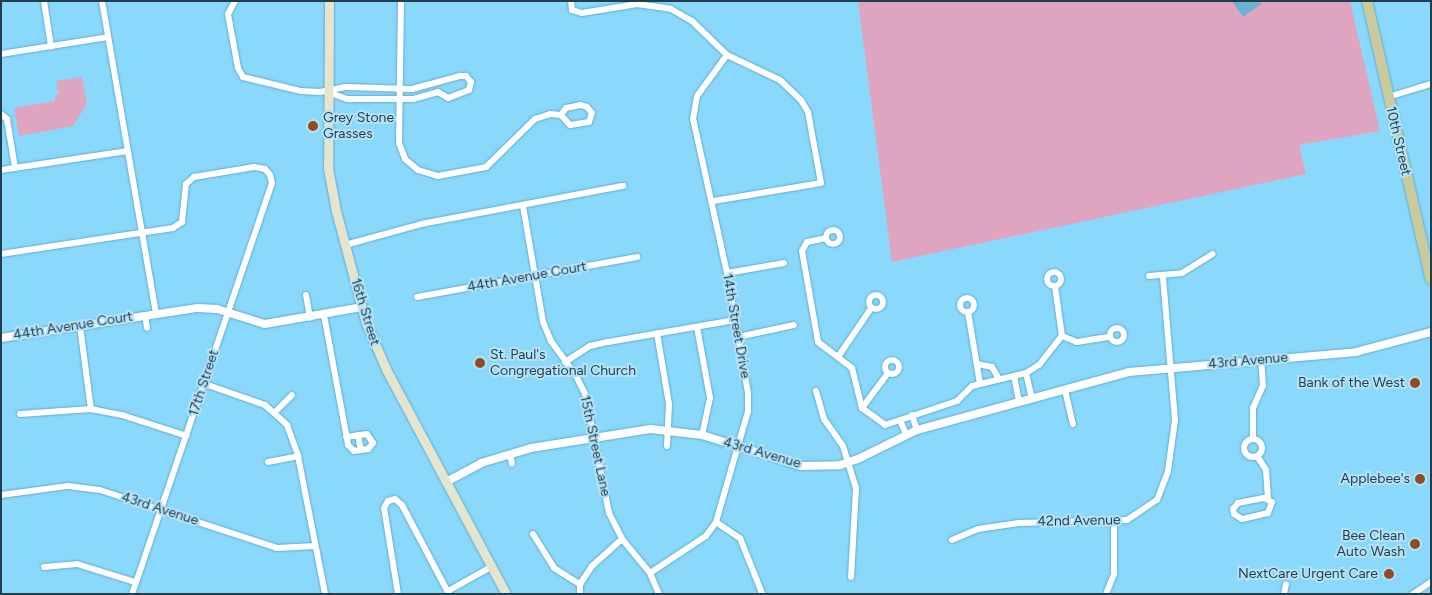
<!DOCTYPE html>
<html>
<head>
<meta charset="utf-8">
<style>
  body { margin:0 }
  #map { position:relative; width:1432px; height:595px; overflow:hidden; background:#8bd8fd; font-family:Figtree,sans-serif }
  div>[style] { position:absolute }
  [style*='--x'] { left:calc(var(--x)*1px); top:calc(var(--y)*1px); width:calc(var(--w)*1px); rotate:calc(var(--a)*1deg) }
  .green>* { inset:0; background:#dfa5c0 }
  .water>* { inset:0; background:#6db1d0 }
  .roads { filter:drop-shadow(0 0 1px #61add1) drop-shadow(0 0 1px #61add1) }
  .minor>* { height:6px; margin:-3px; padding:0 3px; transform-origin:3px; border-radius:3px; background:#fff }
  .minor>.ring { margin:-3px; padding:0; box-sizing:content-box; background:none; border:6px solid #fff; border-radius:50% }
  .tertiary>* { height:8px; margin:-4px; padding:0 4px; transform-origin:4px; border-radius:4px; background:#fff }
  .secondary>* { height:9px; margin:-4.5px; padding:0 4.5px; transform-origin:4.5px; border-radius:4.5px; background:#e5e5ce }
  .primary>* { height:10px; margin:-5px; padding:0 5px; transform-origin:5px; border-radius:5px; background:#cacb9d }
  .dots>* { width:14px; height:14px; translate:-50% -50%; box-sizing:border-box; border:2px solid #b5e1f7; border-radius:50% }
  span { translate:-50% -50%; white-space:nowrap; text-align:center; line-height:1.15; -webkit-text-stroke:4px #b5e1f7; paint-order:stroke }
  .poi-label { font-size:14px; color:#1f3f4e }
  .left { translate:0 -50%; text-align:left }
  .right { translate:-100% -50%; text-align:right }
  .street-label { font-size:14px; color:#1f3f4e }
  .frame { position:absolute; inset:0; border:2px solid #1f3f4e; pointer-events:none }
</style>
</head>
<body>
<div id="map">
  <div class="green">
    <div style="clip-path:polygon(858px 1px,1350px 1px,1380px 131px,1299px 145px,1306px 174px,892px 262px)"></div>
    <div style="clip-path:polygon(82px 77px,87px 104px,73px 126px,19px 136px,14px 108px,55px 101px,55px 95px,59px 94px,56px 81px)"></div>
  </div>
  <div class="water">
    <div style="clip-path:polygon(1232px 1px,1260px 1px,1261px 4px,1243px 17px)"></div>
  </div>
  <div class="roads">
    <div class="minor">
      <div style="--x:44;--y:1;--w:46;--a:81.2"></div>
      <div style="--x:102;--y:1;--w:317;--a:80.2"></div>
      <div style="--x:235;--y:1;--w:15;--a:118"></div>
      <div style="--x:228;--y:14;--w:55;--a:79.5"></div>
      <div style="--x:238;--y:68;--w:10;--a:61"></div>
      <div style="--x:243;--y:77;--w:60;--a:13.6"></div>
      <div style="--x:301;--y:91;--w:19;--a:3"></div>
      <div style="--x:320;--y:92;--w:26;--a:-11"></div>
      <div style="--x:346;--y:87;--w:66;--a:1.7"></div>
      <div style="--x:412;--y:89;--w:50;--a:-15.2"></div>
      <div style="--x:460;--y:76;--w:6;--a:0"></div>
      <div style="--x:466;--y:76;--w:8;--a:50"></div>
      <div style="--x:471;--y:82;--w:8;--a:104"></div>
      <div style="--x:469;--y:90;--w:22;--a:159"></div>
      <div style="--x:448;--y:98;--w:12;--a:-149"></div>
      <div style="--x:438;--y:92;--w:26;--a:164"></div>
      <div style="--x:413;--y:99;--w:66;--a:180"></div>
      <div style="--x:347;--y:99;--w:20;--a:-160"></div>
      <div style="--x:401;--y:1;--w:142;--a:90.8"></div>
      <div style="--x:399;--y:143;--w:17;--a:69"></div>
      <div style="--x:405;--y:159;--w:17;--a:40"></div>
      <div style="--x:418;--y:170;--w:21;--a:17"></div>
      <div style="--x:438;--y:176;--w:49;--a:-10.6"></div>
      <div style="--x:486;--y:167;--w:69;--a:-44.4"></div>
      <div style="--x:535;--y:119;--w:16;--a:-18"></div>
      <div style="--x:550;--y:114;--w:11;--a:5"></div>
      <div style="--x:561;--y:115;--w:13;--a:48"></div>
      <div style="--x:570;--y:125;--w:19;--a:-9"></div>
      <div style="--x:589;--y:122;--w:9;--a:-72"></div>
      <div style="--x:592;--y:113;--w:8;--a:-130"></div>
      <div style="--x:587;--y:107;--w:6;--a:-162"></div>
      <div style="--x:581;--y:105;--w:15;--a:169"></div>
      <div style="--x:566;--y:108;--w:9;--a:126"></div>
      <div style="--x:571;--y:1;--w:9;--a:84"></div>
      <div style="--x:572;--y:10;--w:10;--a:17"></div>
      <div style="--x:582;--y:13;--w:56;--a:-9.3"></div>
      <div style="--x:637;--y:4;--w:34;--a:8"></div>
      <div style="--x:671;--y:9;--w:24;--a:30"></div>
      <div style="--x:692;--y:21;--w:49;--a:44.2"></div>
      <div style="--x:727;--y:55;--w:59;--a:25.3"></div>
      <div style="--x:780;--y:80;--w:29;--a:44"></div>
      <div style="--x:801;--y:100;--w:14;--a:60"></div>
      <div style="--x:808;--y:112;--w:72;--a:79.6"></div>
      <div style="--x:821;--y:183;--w:109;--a:170.5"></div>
      <div style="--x:1;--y:54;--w:108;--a:-9"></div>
      <div style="--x:1388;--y:97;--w:45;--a:-16.8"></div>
      <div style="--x:1;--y:114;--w:8;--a:40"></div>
      <div style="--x:7;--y:119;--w:50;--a:80.7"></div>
      <div style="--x:1;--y:170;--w:128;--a:-8.5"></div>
      <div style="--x:523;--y:206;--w:118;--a:80.2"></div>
      <div style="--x:543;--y:322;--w:21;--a:67"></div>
      <div style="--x:551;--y:341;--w:41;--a:54"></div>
      <div style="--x:575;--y:374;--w:22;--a:63"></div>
      <div style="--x:585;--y:394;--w:121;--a:78.6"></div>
      <div style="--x:609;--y:513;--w:29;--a:63"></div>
      <div style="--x:622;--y:539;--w:44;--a:50.5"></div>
      <div style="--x:650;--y:573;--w:23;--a:67"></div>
      <div class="ring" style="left:826px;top:230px;width:8px;height:8px"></div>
      <div style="--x:826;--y:238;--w:19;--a:168"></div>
      <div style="--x:807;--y:242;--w:10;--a:119"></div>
      <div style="--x:802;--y:251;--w:92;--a:80"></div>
      <div style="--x:818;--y:342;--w:43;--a:37.4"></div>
      <div style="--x:852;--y:368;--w:41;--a:76"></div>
      <div style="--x:862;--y:408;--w:29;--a:36"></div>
      <div style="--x:885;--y:425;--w:76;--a:-18.4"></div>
      <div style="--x:957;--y:401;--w:21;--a:-45"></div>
      <div style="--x:972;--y:386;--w:56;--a:-13.5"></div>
      <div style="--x:1026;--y:373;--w:15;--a:-32"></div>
      <div style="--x:1039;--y:365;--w:37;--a:-52"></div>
      <div style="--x:1062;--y:336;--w:50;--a:-98"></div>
      <div style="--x:345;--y:245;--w:79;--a:-15.4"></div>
      <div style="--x:421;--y:224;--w:206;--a:-10.7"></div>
      <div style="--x:1;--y:254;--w:174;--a:-8.6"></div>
      <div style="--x:173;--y:228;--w:11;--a:-34"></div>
      <div style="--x:182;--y:222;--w:38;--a:-84"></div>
      <div style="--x:186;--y:184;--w:11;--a:-41"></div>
      <div style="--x:194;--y:177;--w:61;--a:-9.5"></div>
      <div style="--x:254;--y:167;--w:11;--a:10"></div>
      <div style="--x:265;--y:169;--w:8;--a:50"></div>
      <div style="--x:270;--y:175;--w:8;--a:76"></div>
      <div style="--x:272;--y:183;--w:434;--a:108.8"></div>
      <div class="ring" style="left:1047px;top:272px;width:8px;height:8px"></div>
      <div style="--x:727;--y:273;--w:58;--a:-10"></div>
      <div style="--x:1149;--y:276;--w:33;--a:-5"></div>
      <div style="--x:1182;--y:273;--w:36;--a:-32"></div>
      <div class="ring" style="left:869px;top:295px;width:8px;height:8px"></div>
      <div style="--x:306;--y:295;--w:23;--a:80"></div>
      <div style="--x:417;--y:297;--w:224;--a:-10.3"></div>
      <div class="ring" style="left:960px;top:298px;width:8px;height:8px"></div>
      <div style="--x:968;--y:312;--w:73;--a:80.5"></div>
      <div style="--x:145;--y:315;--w:13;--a:81"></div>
      <div style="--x:324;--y:315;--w:132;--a:79.5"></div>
      <div style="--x:348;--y:445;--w:8;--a:45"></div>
      <div style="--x:354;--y:451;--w:14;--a:-8"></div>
      <div style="--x:368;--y:449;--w:8;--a:-50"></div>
      <div style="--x:373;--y:443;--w:11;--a:-124"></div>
      <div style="--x:367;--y:434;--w:21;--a:172"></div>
      <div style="--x:80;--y:326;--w:84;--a:82.5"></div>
      <div style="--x:697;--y:327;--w:72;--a:79.6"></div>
      <div style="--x:710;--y:398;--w:38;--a:102"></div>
      <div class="ring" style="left:1110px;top:328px;width:8px;height:8px"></div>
      <div style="--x:657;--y:333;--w:72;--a:80.4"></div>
      <div style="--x:669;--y:404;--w:42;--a:92.7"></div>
      <div style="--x:1062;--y:336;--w:16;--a:22"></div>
      <div style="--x:1077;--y:342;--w:33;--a:-9"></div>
      <div style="--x:738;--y:337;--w:57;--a:-12.1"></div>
      <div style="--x:838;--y:357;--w:60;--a:-55.8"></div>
      <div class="ring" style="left:885px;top:360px;width:8px;height:8px"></div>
      <div style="--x:565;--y:362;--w:30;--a:-33"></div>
      <div style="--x:590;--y:346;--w:18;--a:-13"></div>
      <div style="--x:608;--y:342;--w:129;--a:-9.8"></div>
      <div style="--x:977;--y:364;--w:15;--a:11"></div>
      <div style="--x:992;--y:367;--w:14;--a:60"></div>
      <div style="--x:1026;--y:373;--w:27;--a:77"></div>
      <div style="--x:1014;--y:376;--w:26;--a:79"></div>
      <div style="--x:205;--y:384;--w:64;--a:19.3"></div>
      <div style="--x:265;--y:405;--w:30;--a:42"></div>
      <div style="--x:287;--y:425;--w:33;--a:70"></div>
      <div style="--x:298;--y:456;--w:141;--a:78.9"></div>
      <div style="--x:1065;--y:390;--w:35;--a:77"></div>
      <div style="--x:816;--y:391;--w:29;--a:74"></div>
      <div style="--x:824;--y:419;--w:33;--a:55"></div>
      <div style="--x:843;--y:446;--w:44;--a:72.8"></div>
      <div style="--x:856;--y:488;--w:89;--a:93.2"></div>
      <div style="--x:862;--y:408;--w:44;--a:-53.4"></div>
      <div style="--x:275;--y:412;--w:24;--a:-45"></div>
      <div style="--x:20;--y:414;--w:71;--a:-4"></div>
      <div style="--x:91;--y:409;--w:32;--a:11"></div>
      <div style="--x:122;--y:415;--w:68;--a:17.9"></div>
      <div style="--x:912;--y:415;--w:16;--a:72"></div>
      <div style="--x:900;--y:420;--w:15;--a:67"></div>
      <div style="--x:358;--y:435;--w:15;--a:79"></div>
      <div style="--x:1253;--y:438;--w:30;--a:-90"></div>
      <div style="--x:1253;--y:408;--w:24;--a:-66"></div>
      <div style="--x:1263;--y:386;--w:26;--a:-94"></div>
      <div class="ring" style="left:1244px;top:439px;width:12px;height:12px"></div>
      <div style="--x:510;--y:454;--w:10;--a:79"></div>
      <div style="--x:1257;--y:456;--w:17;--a:57"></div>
      <div style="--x:1266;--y:470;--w:28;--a:86"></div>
      <div style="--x:268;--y:462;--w:31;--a:-11"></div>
      <div style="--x:1;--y:495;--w:68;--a:-7.7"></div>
      <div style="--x:68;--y:486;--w:32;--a:7"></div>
      <div style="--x:100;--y:490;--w:186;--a:18.1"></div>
      <div style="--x:277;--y:548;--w:38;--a:-3"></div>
      <div style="--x:1264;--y:498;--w:9;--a:27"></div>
      <div style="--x:1272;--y:502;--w:12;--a:110"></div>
      <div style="--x:1268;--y:513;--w:27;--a:167"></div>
      <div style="--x:1242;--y:519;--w:9;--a:-148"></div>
      <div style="--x:1234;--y:514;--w:5;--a:-101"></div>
      <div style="--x:1233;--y:509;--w:8;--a:-50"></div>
      <div style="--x:1238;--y:503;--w:26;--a:-11"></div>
      <div style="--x:716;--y:522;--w:29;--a:34"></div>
      <div style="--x:740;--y:538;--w:59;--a:68.2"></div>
      <div style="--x:533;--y:534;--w:40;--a:58"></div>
      <div style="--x:554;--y:568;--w:31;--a:32"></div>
      <div style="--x:952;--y:540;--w:28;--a:-23"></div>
      <div style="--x:978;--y:529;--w:41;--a:-8.3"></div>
      <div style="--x:1019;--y:523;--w:108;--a:-1.6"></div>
      <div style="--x:1127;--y:520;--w:36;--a:-34"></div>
      <div style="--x:1157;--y:500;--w:31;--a:-69"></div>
      <div style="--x:1168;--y:471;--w:51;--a:-82.2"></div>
      <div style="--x:1175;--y:420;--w:144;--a:-94.8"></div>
      <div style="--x:44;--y:567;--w:33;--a:-5"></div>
      <div style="--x:77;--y:564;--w:61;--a:17.2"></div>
      <div style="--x:650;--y:573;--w:67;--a:-33.5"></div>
      <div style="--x:706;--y:536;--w:17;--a:-54"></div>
      <div style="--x:716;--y:522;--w:116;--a:-73.9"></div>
      <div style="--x:748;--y:411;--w:18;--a:-90"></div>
      <div style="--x:748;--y:393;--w:122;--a:-99.9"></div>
      <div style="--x:727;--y:273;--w:158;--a:-102.4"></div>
      <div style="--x:693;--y:119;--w:23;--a:-80"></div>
      <div style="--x:697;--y:96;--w:51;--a:-53.8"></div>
      <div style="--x:448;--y:591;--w:49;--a:-29.2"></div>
      <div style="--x:398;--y:594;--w:87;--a:-99.2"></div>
      <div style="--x:384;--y:508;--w:8;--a:-60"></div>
      <div style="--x:388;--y:501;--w:7;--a:-16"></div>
      <div style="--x:395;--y:499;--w:9;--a:41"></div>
      <div style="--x:402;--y:505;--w:101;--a:62.2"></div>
      <div style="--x:580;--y:594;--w:10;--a:-90"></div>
      <div style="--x:580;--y:584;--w:22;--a:-56"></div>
      <div style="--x:592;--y:566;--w:40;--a:-42"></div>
      <div style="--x:1106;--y:594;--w:22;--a:-68"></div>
      <div style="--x:1114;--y:574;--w:51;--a:-90"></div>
      <div style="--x:1284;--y:594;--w:10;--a:-79"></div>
      <div style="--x:1413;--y:594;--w:22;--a:-34"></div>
    </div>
    <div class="tertiary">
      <div style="--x:1;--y:338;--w:199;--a:-8.7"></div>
      <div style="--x:198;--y:308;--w:19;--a:3"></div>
      <div style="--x:217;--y:309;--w:50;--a:17.4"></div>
      <div style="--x:265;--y:324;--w:98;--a:-9.9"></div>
      <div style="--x:446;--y:482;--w:40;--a:-28"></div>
      <div style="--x:481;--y:463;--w:52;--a:-16.7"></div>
      <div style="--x:531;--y:448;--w:121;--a:-9"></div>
      <div style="--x:651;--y:429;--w:51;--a:6.7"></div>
      <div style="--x:702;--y:435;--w:104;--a:17.4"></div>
      <div style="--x:801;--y:466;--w:39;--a:-1"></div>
      <div style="--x:840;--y:465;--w:21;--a:-19"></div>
      <div style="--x:860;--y:458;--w:64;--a:-26.2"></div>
      <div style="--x:917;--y:430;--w:220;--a:-15.3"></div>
      <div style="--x:1129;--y:372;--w:228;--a:-5"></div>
      <div style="--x:1356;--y:352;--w:78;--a:-14.9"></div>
    </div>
    <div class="secondary">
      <div style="--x:329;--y:1;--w:167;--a:90.3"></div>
      <div style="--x:328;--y:168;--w:44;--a:79.5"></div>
      <div style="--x:336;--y:211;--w:116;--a:75"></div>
      <div style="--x:366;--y:323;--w:52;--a:66.4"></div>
      <div style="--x:387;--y:371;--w:253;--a:61.9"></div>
    </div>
    <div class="primary">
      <div style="--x:1367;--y:1;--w:286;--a:77.1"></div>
    </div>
  </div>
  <div class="dots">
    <div style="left:313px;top:126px;background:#904c21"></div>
    <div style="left:480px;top:363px;background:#904c21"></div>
    <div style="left:1415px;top:383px;background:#904c21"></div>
    <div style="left:1420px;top:479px;background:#904c21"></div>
    <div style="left:1415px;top:544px;background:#904c21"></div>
    <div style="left:1389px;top:574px;background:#904c21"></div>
  </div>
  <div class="poi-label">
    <span class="left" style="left:323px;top:126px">Grey Stone<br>Grasses</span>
    <span class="left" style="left:490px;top:363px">St. Paul's<br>Congregational Church</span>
    <span class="right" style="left:1405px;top:383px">Bank of the West</span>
    <span class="right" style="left:1410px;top:479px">Applebee's</span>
    <span class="right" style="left:1405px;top:544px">Bee Clean<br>Auto Wash</span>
    <span class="right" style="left:1378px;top:574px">NextCare Urgent Care</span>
  </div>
  <div class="street-label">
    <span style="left:1398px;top:141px;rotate:77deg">10th Street</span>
    <span style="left:527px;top:277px;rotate:-10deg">44th Avenue Court</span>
    <span style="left:365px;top:312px;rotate:73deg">16th Street</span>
    <span style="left:73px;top:326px;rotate:-9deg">44th Avenue Court</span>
    <span style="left:736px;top:326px;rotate:80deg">14th Street Drive</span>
    <span style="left:1248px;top:361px;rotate:-5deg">43rd Avenue</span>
    <span style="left:204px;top:383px;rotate:-72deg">17th Street</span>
    <span style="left:595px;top:446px;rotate:78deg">15th Street Lane</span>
    <span style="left:762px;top:453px;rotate:16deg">43rd Avenue</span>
    <span style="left:160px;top:509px;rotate:18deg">43rd Avenue</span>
    <span style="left:1079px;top:521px;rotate:-1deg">42nd Avenue</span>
  </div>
  <div class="frame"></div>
</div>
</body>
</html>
